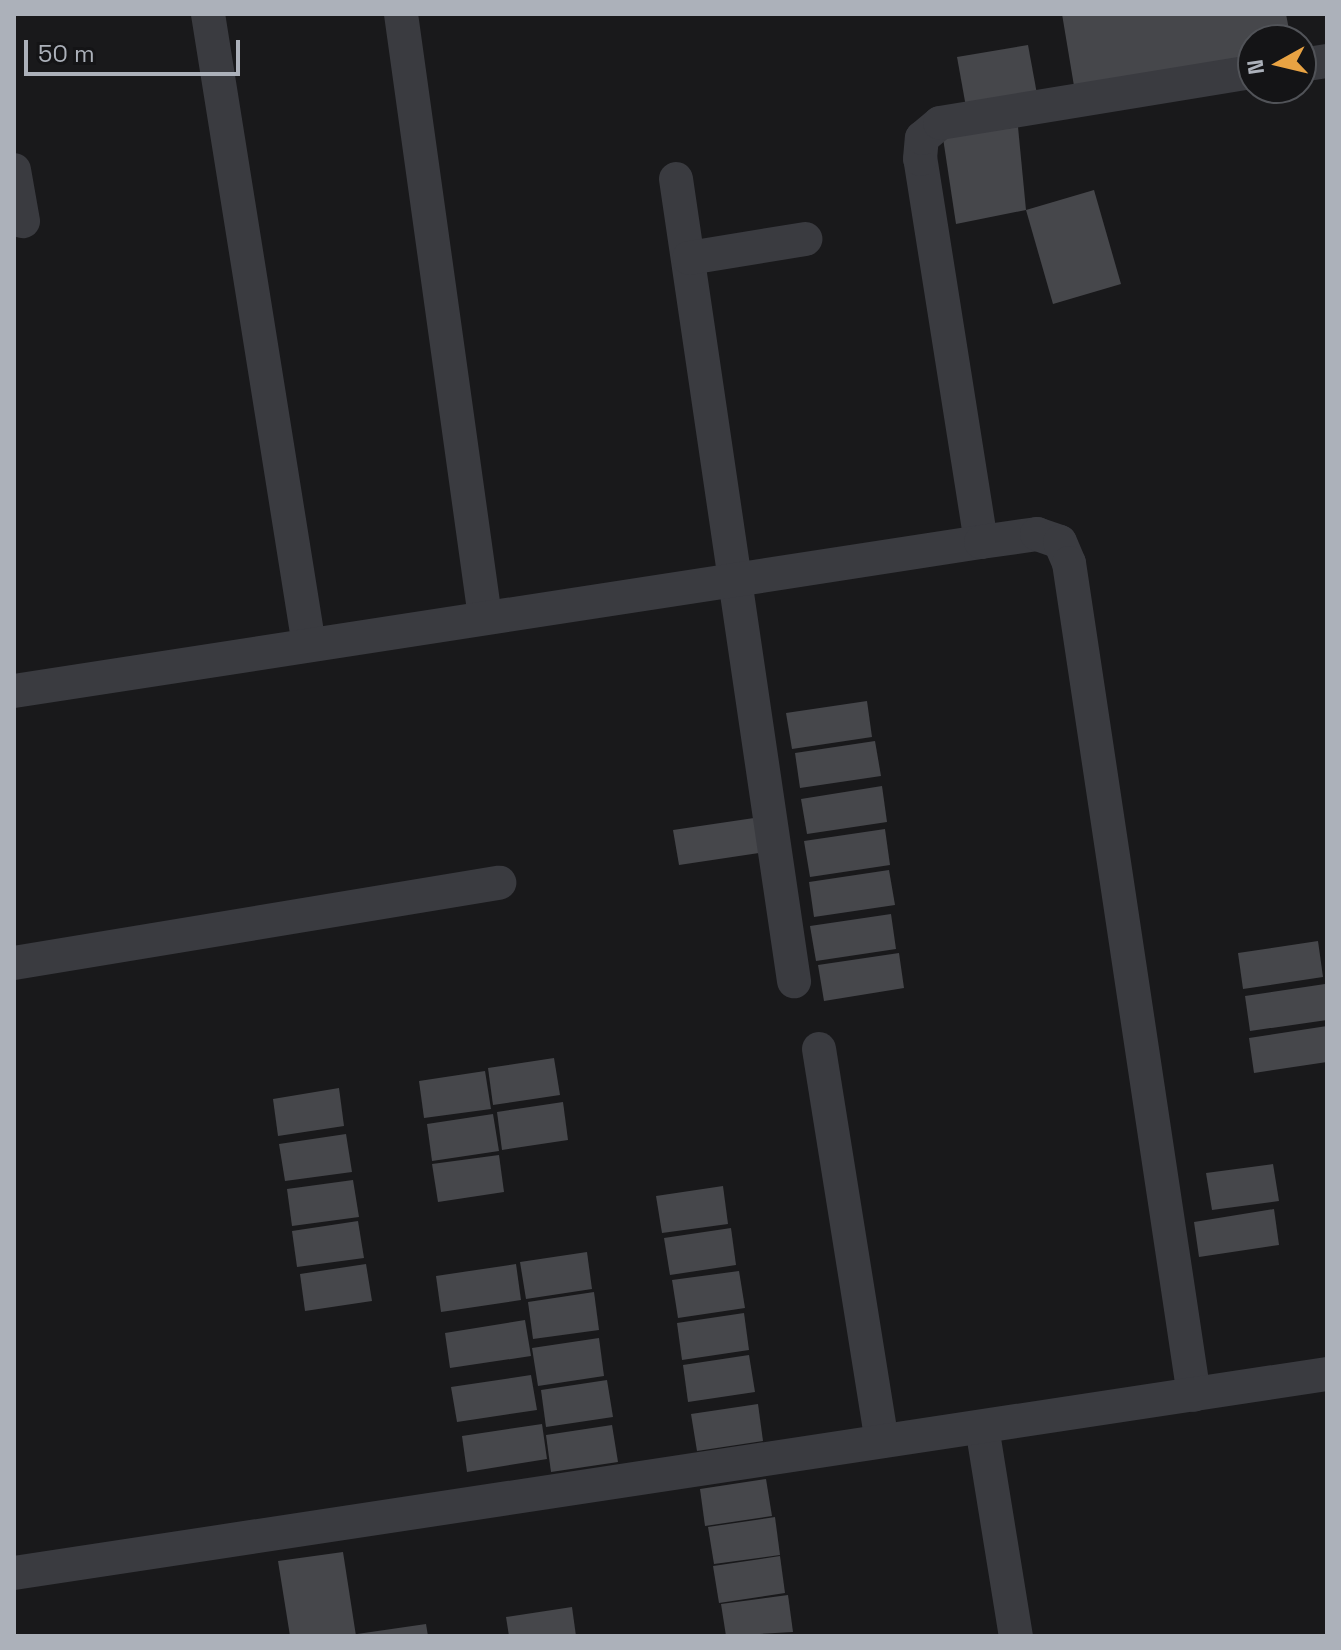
<!DOCTYPE html>
<html>
<head>
<meta charset="utf-8">
<style>
  body { margin:0 }
  #map { position:relative; width:1341px; height:1650px; overflow:hidden; background:#19191b; font-family:"Space Grotesk",sans-serif }
  div>[style] { position:absolute }
  [style*='--x'] { left:calc(var(--x)*1px); top:calc(var(--y)*1px); width:calc(var(--w)*1px); rotate:calc(var(--a)*1deg) }
  .building>* { inset:0; background:#46474b }
  .minor>* { height:34px; margin:-17px; padding:0 17px; transform-origin:17px; border-radius:17px; background:#3a3b40 }
  span { translate:-50% -50%; white-space:nowrap; text-align:center; line-height:1.15; -webkit-text-stroke:6px #141416; paint-order:stroke }
  .frame { position:absolute; inset:0; border:16px solid #acb1ba; pointer-events:none }
  .north { position:absolute; left:1237px; top:24px; width:80px; height:80px; box-sizing:border-box; background:#141416; border:2px solid #515358; border-radius:50%; rotate:262deg; font-size:22px; font-weight:700; line-height:32px; text-align:center; color:#acb1ba }
  .north::after { content:''; display:block; margin:auto; width:28px; height:36px; background:#e9a343; clip-path:polygon(50% 0,100% 100%,50% 72%,0 100%) }
  .scale { position:absolute; left:24px; top:40px; width:216px; height:36px; box-sizing:border-box; border:4px solid #acb1ba; border-top:0; padding-left:10px; font-size:24px; line-height:28px; white-space:nowrap; color:#acb1ba; -webkit-text-stroke:6px #141416; paint-order:stroke }
</style>
</head>
<body>
<div id="map">
  <div class="building">
    <div style="clip-path:polygon(1062px 14px,1286px 14px,1291px 40px,1253px 40px,1253px 55px,1074px 86px)"></div>
    <div style="clip-path:polygon(1028px 45px,1037px 94px,966px 107px,957px 57px)"></div>
    <div style="clip-path:polygon(1018px 127px,1026px 210px,956px 224px,943px 138px)"></div>
    <div style="clip-path:polygon(1094px 190px,1121px 284px,1053px 304px,1026px 210px)"></div>
    <div style="clip-path:polygon(867px 701px,872px 737px,792px 749px,786px 713px)"></div>
    <div style="clip-path:polygon(875px 741px,881px 776px,800px 788px,795px 753px)"></div>
    <div style="clip-path:polygon(882px 786px,887px 822px,807px 834px,801px 799px)"></div>
    <div style="clip-path:polygon(754px 818px,759px 853px,679px 865px,673px 830px)"></div>
    <div style="clip-path:polygon(885px 829px,890px 865px,810px 877px,804px 841px)"></div>
    <div style="clip-path:polygon(889px 870px,895px 905px,814px 917px,809px 882px)"></div>
    <div style="clip-path:polygon(891px 914px,896px 949px,816px 961px,810px 926px)"></div>
    <div style="clip-path:polygon(1318px 941px,1323px 977px,1243px 989px,1238px 953px)"></div>
    <div style="clip-path:polygon(899px 953px,904px 988px,824px 1001px,818px 965px)"></div>
    <div style="clip-path:polygon(1325px 984px,1327px 1020px,1250px 1031px,1245px 996px)"></div>
    <div style="clip-path:polygon(1327px 1026px,1327px 1062px,1254px 1073px,1249px 1038px)"></div>
    <div style="clip-path:polygon(554px 1058px,560px 1095px,493px 1105px,488px 1068px)"></div>
    <div style="clip-path:polygon(485px 1071px,491px 1109px,424px 1118px,419px 1081px)"></div>
    <div style="clip-path:polygon(339px 1088px,344px 1126px,278px 1136px,273px 1099px)"></div>
    <div style="clip-path:polygon(563px 1102px,568px 1140px,502px 1150px,497px 1112px)"></div>
    <div style="clip-path:polygon(493px 1114px,499px 1151px,432px 1161px,427px 1124px)"></div>
    <div style="clip-path:polygon(346px 1134px,352px 1172px,285px 1181px,279px 1144px)"></div>
    <div style="clip-path:polygon(499px 1155px,504px 1192px,438px 1202px,432px 1164px)"></div>
    <div style="clip-path:polygon(1273px 1164px,1279px 1201px,1212px 1210px,1206px 1173px)"></div>
    <div style="clip-path:polygon(353px 1180px,359px 1217px,292px 1226px,287px 1189px)"></div>
    <div style="clip-path:polygon(723px 1186px,728px 1224px,662px 1233px,656px 1196px)"></div>
    <div style="clip-path:polygon(1274px 1209px,1279px 1245px,1199px 1257px,1194px 1222px)"></div>
    <div style="clip-path:polygon(358px 1221px,364px 1258px,297px 1267px,292px 1231px)"></div>
    <div style="clip-path:polygon(731px 1228px,736px 1265px,670px 1275px,664px 1238px)"></div>
    <div style="clip-path:polygon(587px 1252px,592px 1289px,526px 1299px,520px 1262px)"></div>
    <div style="clip-path:polygon(366px 1264px,372px 1301px,305px 1311px,300px 1274px)"></div>
    <div style="clip-path:polygon(516px 1264px,521px 1300px,441px 1312px,436px 1276px)"></div>
    <div style="clip-path:polygon(739px 1271px,745px 1308px,678px 1318px,672px 1280px)"></div>
    <div style="clip-path:polygon(594px 1292px,599px 1330px,533px 1339px,528px 1302px)"></div>
    <div style="clip-path:polygon(744px 1313px,749px 1350px,682px 1360px,677px 1323px)"></div>
    <div style="clip-path:polygon(525px 1320px,531px 1356px,450px 1368px,445px 1333px)"></div>
    <div style="clip-path:polygon(599px 1338px,604px 1376px,538px 1386px,532px 1348px)"></div>
    <div style="clip-path:polygon(749px 1355px,755px 1392px,688px 1402px,683px 1365px)"></div>
    <div style="clip-path:polygon(531px 1375px,537px 1410px,457px 1422px,451px 1387px)"></div>
    <div style="clip-path:polygon(607px 1380px,613px 1417px,546px 1427px,541px 1390px)"></div>
    <div style="clip-path:polygon(758px 1404px,763px 1441px,697px 1451px,691px 1414px)"></div>
    <div style="clip-path:polygon(542px 1424px,547px 1459px,467px 1472px,462px 1436px)"></div>
    <div style="clip-path:polygon(612px 1425px,618px 1462px,551px 1472px,546px 1435px)"></div>
    <div style="clip-path:polygon(766px 1479px,772px 1516px,705px 1526px,700px 1489px)"></div>
    <div style="clip-path:polygon(775px 1517px,780px 1555px,714px 1564px,708px 1527px)"></div>
    <div style="clip-path:polygon(343px 1552px,356px 1636px,290px 1636px,278px 1561px)"></div>
    <div style="clip-path:polygon(780px 1556px,785px 1593px,719px 1603px,713px 1566px)"></div>
    <div style="clip-path:polygon(788px 1595px,793px 1632px,726px 1636px,721px 1604px)"></div>
    <div style="clip-path:polygon(572px 1607px,576px 1636px,509px 1636px,506px 1617px)"></div>
    <div style="clip-path:polygon(426px 1624px,428px 1636px,357px 1636px,357px 1634px)"></div>
  </div>
  <div class="minor">
    <div style="--x:208;--y:14;--w:639;--a:80.91"></div>
    <div style="--x:401;--y:14;--w:609;--a:82.07"></div>
    <div style="--x:1301;--y:65;--w:26;--a:-9"></div>
    <div style="--x:14;--y:170;--w:52;--a:80"></div>
    <div style="--x:676;--y:179;--w:811;--a:81.63"></div>
    <div style="--x:689;--y:258;--w:118;--a:-9.3"></div>
    <div style="--x:981;--y:542;--w:388;--a:-99"></div>
    <div style="--x:920;--y:159;--w:21;--a:-85"></div>
    <div style="--x:922;--y:138;--w:23;--a:-40"></div>
    <div style="--x:940;--y:123;--w:317;--a:-9.3"></div>
    <div style="--x:14;--y:691;--w:978;--a:-8.76"></div>
    <div style="--x:981;--y:542;--w:57;--a:-8.1"></div>
    <div style="--x:1037;--y:534;--w:24;--a:19"></div>
    <div style="--x:1060;--y:542;--w:23;--a:67"></div>
    <div style="--x:1069;--y:563;--w:841;--a:81.46"></div>
    <div style="--x:14;--y:963;--w:492;--a:-9.4"></div>
    <div style="--x:819;--y:1049;--w:397;--a:80.9"></div>
    <div style="--x:982;--y:1427;--w:212;--a:80.8"></div>
    <div style="--x:14;--y:1573;--w:1328;--a:-8.62"></div>
  </div>
  <div class="frame"></div>
  <div class="north">N</div>
  <div class="scale">50 m</div>
</div>
</body>
</html>
